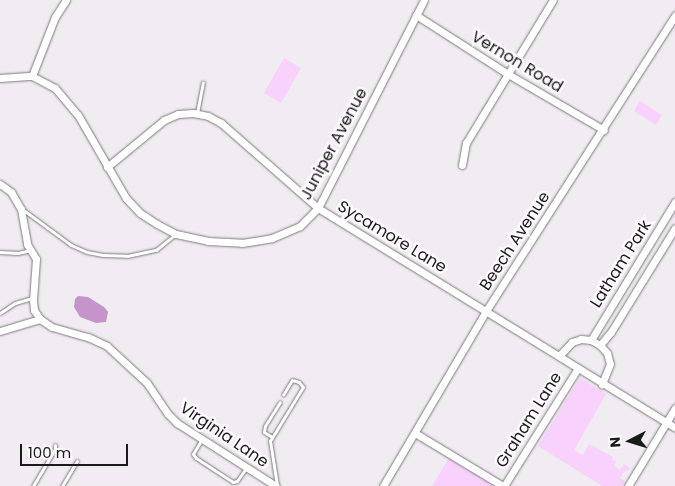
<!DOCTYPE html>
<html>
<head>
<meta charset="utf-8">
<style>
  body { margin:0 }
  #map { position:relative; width:675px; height:486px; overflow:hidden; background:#f0ecf1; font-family:Poppins,sans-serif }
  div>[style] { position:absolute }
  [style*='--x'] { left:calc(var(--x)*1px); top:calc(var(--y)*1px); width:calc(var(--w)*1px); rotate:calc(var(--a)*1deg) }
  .green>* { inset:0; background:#f8d1fd }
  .water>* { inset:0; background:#c494cb }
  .roads { filter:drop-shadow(0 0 1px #7e7a7e) drop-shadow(0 0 1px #7e7a7e) }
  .service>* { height:3px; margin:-1.5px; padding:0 1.5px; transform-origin:1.5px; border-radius:1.5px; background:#fff }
  .minor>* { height:7px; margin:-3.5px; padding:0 3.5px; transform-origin:3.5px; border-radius:3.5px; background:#fff }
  span { translate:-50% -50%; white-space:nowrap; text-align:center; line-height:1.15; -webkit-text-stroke:5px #fdf9fe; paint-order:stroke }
  .street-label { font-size:16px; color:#1b1a1b }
  .north { position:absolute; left:605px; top:416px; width:50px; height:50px; -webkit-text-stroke:4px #fdf9fe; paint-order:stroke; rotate:265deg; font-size:14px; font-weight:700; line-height:20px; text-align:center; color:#1b1a1b }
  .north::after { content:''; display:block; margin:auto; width:18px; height:22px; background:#1b1a1b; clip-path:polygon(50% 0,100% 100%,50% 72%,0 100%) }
  .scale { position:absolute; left:20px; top:444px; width:108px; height:22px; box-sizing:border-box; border:2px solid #1b1a1b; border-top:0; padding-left:6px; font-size:15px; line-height:18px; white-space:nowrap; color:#1b1a1b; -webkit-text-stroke:4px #fdf9fe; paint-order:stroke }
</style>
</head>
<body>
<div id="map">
  <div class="green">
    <div style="clip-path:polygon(284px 58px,301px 68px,281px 103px,264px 93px)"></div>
    <div style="clip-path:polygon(640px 101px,662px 115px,656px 125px,634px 111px)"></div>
    <div style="clip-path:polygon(580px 378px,606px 394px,574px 450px,583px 455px,589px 444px,613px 457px,612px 460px,617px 461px,614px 465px,620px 470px,624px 464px,628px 466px,630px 469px,623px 473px,620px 478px,625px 481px,622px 486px,602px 486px,538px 446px)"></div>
    <div style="clip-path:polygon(449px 458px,494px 486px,432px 486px)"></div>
  </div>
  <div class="water">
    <div style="clip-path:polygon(78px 296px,88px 297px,104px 307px,108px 312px,106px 322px,96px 323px,80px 317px,74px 307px,75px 299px)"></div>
  </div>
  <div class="roads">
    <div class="service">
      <div style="--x:197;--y:113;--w:31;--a:-79"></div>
      <div style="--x:22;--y:209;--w:61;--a:36.3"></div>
      <div style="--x:71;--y:245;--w:17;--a:24"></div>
      <div style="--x:87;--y:252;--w:16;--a:11"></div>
      <div style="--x:103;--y:255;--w:24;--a:2"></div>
      <div style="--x:127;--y:256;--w:30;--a:-12"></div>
      <div style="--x:156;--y:250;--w:26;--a:-39"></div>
      <div style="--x:0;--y:252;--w:18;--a:3"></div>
      <div style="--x:18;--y:253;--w:13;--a:-13"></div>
      <div style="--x:0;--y:313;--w:18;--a:-34"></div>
      <div style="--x:15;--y:303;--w:18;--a:-16"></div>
      <div style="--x:272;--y:437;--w:9;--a:-148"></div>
      <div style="--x:264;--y:432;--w:6;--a:-81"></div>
      <div style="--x:265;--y:426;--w:28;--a:-58"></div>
      <div style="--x:202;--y:439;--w:17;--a:121"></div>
      <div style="--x:193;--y:454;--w:5;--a:53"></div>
      <div style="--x:196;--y:458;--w:44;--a:33"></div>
      <div style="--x:233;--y:482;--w:4;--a:-14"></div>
      <div style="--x:237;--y:481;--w:16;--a:-55"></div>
      <div style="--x:277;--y:485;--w:45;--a:-99"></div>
      <div style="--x:270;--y:441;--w:63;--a:-58.6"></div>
      <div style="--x:303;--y:387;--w:6;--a:-129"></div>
      <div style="--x:299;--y:382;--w:7;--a:-164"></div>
      <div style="--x:292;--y:380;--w:17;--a:121"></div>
      <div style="--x:33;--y:486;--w:43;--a:-59.3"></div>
      <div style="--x:55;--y:449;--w:4;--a:-90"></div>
      <div style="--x:62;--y:486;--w:29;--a:-59"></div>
    </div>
    <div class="minor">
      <div style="--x:416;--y:15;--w:109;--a:32.7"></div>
      <div style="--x:508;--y:74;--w:111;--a:30.3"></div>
      <div style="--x:32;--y:76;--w:63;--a:-68.7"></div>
      <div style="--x:55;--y:17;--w:20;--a:-57"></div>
      <div style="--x:0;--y:78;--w:32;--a:-4"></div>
      <div style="--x:32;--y:76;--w:26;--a:28"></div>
      <div style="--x:55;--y:88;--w:35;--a:50"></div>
      <div style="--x:78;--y:115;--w:96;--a:60"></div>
      <div style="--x:126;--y:198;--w:21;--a:47"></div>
      <div style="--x:140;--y:213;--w:20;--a:33"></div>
      <div style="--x:157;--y:224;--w:21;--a:28"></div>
      <div style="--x:176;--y:234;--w:33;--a:12"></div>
      <div style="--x:208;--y:241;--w:34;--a:3"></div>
      <div style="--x:242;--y:243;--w:30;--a:-9"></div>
      <div style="--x:272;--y:238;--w:30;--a:-23"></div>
      <div style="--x:300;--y:226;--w:25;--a:-45"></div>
      <div style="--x:318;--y:208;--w:233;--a:-63"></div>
      <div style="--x:462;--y:165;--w:22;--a:-80"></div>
      <div style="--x:466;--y:143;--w:167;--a:-58.7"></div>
      <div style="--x:107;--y:167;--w:74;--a:-39.5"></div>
      <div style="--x:164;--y:120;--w:15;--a:-23"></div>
      <div style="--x:178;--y:114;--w:15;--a:-4"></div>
      <div style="--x:193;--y:113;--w:15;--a:11"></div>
      <div style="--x:208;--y:116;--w:15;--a:28"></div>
      <div style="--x:221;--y:123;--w:129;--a:41.2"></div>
      <div style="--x:318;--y:208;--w:419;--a:31.6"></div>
      <div style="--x:0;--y:184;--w:14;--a:36"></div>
      <div style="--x:11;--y:192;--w:20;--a:60"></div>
      <div style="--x:21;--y:209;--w:36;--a:80"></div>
      <div style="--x:27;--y:244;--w:17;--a:59"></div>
      <div style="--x:36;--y:259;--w:41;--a:94.2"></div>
      <div style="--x:33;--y:300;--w:10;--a:84"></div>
      <div style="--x:34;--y:310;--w:11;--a:56"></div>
      <div style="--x:40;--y:319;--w:14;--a:34"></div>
      <div style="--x:52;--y:327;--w:37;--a:16"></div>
      <div style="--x:88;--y:337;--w:21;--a:25"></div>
      <div style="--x:107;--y:346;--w:54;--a:42.8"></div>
      <div style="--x:147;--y:383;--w:37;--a:56"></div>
      <div style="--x:168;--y:414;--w:13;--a:45"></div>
      <div style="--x:177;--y:423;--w:117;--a:32.5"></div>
      <div style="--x:0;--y:331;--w:42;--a:-16.7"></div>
      <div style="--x:591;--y:340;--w:162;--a:-58.7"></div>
      <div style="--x:600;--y:345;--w:17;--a:-50"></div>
      <div style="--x:611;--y:332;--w:122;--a:-58.4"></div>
      <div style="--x:559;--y:356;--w:19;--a:-47"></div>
      <div style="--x:572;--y:342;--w:9;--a:-18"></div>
      <div style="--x:581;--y:339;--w:10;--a:6"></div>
      <div style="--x:591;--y:340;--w:10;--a:29"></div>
      <div style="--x:600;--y:345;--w:11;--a:49"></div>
      <div style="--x:607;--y:353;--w:11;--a:75"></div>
      <div style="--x:610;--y:364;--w:22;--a:112"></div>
      <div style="--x:415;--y:433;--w:103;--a:31.1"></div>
      <div style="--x:383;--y:486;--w:203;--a:-59.5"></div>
      <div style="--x:486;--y:311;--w:351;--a:-57.4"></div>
      <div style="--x:504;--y:486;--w:139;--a:-57.9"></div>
      <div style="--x:628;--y:486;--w:91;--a:-58.9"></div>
    </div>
  </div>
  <div class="street-label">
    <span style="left:517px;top:62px;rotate:31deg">Vernon Road</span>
    <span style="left:334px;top:144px;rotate:-62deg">Juniper Avenue</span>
    <span style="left:392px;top:237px;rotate:31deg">Sycamore Lane</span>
    <span style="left:515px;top:241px;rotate:-57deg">Beech Avenue</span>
    <span style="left:621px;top:264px;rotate:-58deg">Latham Park</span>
    <span style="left:529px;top:420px;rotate:-58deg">Graham Lane</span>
    <span style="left:224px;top:435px;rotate:34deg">Virginia Lane</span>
  </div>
  <div class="north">N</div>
  <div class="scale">100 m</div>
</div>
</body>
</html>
